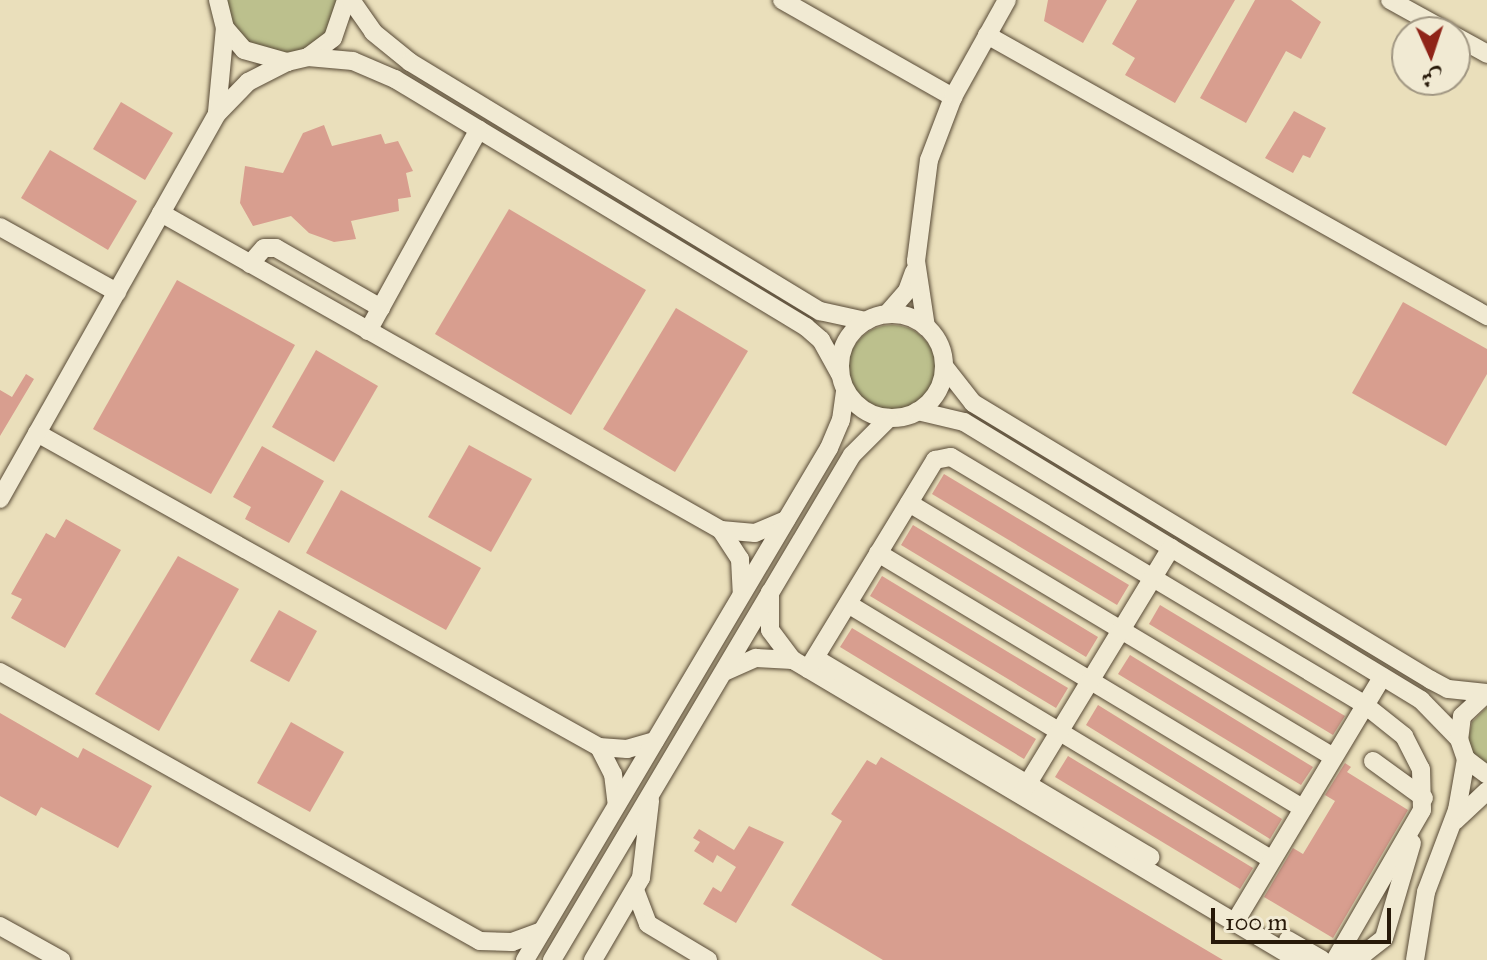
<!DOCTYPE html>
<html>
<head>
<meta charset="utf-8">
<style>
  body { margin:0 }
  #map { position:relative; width:1487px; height:960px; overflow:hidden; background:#eadfbb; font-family:"IM FELL Great Primer",Amiri,serif }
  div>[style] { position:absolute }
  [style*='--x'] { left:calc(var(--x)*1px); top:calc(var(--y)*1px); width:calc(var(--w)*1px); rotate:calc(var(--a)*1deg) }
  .green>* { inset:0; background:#bcc08d }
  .round { border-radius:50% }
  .building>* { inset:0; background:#d89e8f }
  .roads { filter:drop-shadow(0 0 2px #584a36) drop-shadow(0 0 2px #584a36) }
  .minor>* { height:18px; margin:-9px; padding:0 9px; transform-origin:9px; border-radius:9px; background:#f1ead3 }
  .minor>.ring { margin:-9px; padding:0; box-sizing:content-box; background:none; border:18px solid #f1ead3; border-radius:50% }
  span { translate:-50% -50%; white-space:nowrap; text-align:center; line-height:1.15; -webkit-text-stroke:8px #f1ead3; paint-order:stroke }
  .north { position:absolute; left:1391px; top:16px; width:80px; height:80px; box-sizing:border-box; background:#f1ead3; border:2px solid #a09682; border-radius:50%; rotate:177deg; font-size:22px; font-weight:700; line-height:32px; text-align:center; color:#271909 }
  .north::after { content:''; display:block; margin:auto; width:28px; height:36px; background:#8f2418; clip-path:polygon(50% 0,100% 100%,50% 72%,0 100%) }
  .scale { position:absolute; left:1211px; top:908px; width:180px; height:36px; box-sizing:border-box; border:4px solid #271909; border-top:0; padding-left:10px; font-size:24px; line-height:28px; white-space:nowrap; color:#271909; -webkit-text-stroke:6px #f1ead3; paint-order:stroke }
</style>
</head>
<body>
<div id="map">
  <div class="green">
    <div style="clip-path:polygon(225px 0,337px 0,327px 34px,297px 54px,253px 49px,228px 18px)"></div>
    <div class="round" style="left:848px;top:325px;width:88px;height:88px"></div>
    <div style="clip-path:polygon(1487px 707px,1487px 771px,1474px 759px,1468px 741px,1472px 722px)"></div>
  </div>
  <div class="building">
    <div style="clip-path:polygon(1048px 0,1107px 0,1083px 43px,1044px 21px)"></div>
    <div style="clip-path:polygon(1137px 0,1235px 0,1175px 103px,1125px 75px,1135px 58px,1112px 44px)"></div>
    <div style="clip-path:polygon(1255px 0,1291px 0,1321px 22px,1301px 59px,1286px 51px,1246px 123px,1200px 98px)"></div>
    <div style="clip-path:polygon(121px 102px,173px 133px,145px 180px,93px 149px)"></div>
    <div style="clip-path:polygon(1294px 111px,1326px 128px,1310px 158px,1303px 155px,1293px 173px,1265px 158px)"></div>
    <div style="clip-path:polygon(324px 125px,332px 146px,381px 134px,385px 144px,398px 141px,413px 171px,406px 173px,411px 197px,398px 199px,399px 211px,351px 221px,356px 239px,334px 242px,309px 233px,291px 216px,253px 226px,240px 203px,245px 166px,283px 173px,303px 133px)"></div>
    <div style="clip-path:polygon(50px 150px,137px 201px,108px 250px,21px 198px)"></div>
    <div style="clip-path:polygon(509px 209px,646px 290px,571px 415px,435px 334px)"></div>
    <div style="clip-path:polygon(177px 280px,295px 345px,211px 494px,93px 429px)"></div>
    <div style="clip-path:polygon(1403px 302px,1487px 349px,1487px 374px,1446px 446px,1352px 393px)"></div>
    <div style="clip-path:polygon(676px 308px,748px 351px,675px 472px,603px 429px)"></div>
    <div style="clip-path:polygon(316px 350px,378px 386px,334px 462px,272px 427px)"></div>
    <div style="clip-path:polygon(26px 374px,34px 379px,0 436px,0 390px,12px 397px)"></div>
    <div style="clip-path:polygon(469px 445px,532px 479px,491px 552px,428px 517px)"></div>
    <div style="clip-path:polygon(262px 446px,324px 481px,289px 543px,245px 519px,251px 507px,233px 497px)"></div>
    <div style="clip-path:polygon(944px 474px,1129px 585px,1117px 605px,932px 494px)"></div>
    <div style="clip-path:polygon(341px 490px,481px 568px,446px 630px,306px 553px)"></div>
    <div style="clip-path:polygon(66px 519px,121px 550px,65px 648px,11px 618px,22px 599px,11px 594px,46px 533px,55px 538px)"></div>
    <div style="clip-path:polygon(913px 525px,1098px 637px,1086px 657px,901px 545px)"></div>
    <div style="clip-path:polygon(178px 556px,239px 589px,159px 731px,95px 694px)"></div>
    <div style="clip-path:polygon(882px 576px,1068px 688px,1056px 708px,870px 596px)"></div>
    <div style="clip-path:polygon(1160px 605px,1345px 716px,1333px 735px,1149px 624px)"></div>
    <div style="clip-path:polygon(279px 610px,317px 631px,289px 682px,250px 661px)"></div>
    <div style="clip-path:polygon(852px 628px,1036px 739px,1024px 759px,840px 647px)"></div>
    <div style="clip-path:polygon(1130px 655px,1313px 767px,1301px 785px,1118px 674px)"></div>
    <div style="clip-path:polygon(1098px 705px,1282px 819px,1270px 839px,1086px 725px)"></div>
    <div style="clip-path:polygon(0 713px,78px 758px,83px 748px,152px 786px,118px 848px,41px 807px,36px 816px,0 796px)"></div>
    <div style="clip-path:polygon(291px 722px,344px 752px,310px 812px,257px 783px)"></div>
    <div style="clip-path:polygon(1068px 756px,1253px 868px,1240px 889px,1055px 777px)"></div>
    <div style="clip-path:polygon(881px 757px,1223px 960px,883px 960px,791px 905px,842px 821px,831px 814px,867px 760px,876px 765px)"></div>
    <div style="clip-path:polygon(1345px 763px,1351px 767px,1347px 772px,1408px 810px,1333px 938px,1264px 897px,1293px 848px,1303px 854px,1335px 801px,1325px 795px)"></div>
    <div style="clip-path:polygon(749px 826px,784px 842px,736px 923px,703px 904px,713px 887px,721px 892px,736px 867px,717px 855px,713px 863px,694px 851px,700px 842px,693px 838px,699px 829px,734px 850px)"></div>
  </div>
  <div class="roads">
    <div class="minor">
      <div style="--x:218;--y:0;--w:29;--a:76"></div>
      <div style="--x:225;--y:28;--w:29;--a:49"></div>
      <div style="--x:244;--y:50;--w:45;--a:15.6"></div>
      <div style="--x:287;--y:62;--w:22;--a:-13"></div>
      <div style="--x:308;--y:57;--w:31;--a:-37"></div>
      <div style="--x:333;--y:38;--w:40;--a:-71.1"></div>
      <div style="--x:351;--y:0;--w:39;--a:55"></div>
      <div style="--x:373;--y:32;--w:48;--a:39"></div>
      <div style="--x:410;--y:62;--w:480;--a:31.3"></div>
      <div style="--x:820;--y:311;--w:47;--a:12.3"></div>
      <div style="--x:782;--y:0;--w:197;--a:29.6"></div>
      <div style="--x:1390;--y:0;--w:66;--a:28.9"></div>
      <div style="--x:987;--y:35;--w:574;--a:29.34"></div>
      <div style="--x:1455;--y:36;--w:37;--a:29"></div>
      <div style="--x:308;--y:57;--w:45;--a:5.1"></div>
      <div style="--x:353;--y:61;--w:46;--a:23.2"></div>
      <div style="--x:395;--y:79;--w:480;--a:31.1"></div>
      <div style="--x:806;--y:327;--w:20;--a:41"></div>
      <div style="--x:821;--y:340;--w:39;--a:61"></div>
      <div style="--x:217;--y:112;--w:84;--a:-84.6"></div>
      <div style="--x:161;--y:213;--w:643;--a:29.51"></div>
      <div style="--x:721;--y:530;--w:34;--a:5"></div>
      <div style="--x:755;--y:533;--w:34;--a:-23"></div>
      <div style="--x:0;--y:227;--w:134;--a:29.1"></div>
      <div style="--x:250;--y:264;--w:21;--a:-49"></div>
      <div style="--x:264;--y:248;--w:12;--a:0"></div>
      <div style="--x:276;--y:248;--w:121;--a:29.7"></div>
      <div style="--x:887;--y:314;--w:30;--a:-49"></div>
      <div style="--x:907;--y:291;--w:20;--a:-70"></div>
      <div class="ring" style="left:840px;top:314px;width:86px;height:86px"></div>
      <div style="--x:926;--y:327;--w:67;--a:-98.6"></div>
      <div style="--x:916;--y:261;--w:102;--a:-82.7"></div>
      <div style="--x:929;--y:160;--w:67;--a:-69.1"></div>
      <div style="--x:953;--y:97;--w:111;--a:-60.9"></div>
      <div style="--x:368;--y:331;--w:230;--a:-61.2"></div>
      <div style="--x:944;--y:366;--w:47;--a:51.9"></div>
      <div style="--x:973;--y:403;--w:535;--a:31.17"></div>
      <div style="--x:1431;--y:680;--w:19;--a:28"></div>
      <div style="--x:1448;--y:689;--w:39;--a:6"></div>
      <div style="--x:918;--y:411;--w:47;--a:13.4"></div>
      <div style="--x:964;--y:422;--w:535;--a:31.31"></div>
      <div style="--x:1421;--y:700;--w:54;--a:45.7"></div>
      <div style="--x:37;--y:433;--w:644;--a:29.19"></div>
      <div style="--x:599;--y:747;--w:28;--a:4"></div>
      <div style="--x:627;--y:749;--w:29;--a:-16"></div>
      <div style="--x:0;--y:499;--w:442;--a:-60.6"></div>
      <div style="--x:217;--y:114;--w:45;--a:-45.9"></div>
      <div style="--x:248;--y:82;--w:44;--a:-27.1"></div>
      <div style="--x:909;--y:503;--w:494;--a:30.9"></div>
      <div style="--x:721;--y:530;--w:35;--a:57"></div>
      <div style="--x:740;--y:559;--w:34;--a:87"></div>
      <div style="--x:878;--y:553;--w:496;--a:31"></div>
      <div style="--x:770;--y:592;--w:38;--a:90"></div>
      <div style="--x:770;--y:630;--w:38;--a:53"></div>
      <div style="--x:793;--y:660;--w:587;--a:30.71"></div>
      <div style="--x:848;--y:604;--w:495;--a:31.1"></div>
      <div style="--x:815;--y:658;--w:390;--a:30.7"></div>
      <div style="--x:808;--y:669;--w:245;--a:-58.7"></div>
      <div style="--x:935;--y:460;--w:16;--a:-11"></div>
      <div style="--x:951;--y:457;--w:483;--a:30.9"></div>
      <div style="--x:1365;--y:705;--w:50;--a:38.5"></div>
      <div style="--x:1404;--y:736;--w:37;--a:63"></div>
      <div style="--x:1421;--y:769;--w:41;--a:88.6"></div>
      <div style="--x:1422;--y:810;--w:173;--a:120.1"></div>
      <div style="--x:0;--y:672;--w:550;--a:29.27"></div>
      <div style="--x:480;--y:941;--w:32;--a:2"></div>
      <div style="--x:512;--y:942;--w:32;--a:-20"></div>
      <div style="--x:724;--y:672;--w:35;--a:-24"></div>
      <div style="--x:756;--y:658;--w:37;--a:3"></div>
      <div style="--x:1487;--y:693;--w:34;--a:137"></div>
      <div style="--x:1462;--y:716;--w:23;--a:97"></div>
      <div style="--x:1459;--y:739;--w:21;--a:71"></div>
      <div style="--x:1466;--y:759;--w:26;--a:37"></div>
      <div style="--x:599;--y:747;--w:30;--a:63"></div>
      <div style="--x:613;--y:774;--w:31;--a:83"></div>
      <div style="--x:1373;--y:761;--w:63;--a:36"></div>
      <div style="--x:1022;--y:793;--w:287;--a:-58.7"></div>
      <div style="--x:1455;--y:821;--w:44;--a:-43.2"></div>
      <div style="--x:635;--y:890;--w:36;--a:69"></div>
      <div style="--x:648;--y:924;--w:70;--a:31"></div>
      <div style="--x:1235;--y:922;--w:286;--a:-59"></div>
      <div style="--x:0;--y:926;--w:70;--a:29.1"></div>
      <div style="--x:1288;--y:940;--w:39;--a:30"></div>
      <div style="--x:1340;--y:952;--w:25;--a:2"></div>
      <div style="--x:1365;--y:953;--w:24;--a:-38"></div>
      <div style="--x:1384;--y:938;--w:99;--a:-73.6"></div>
      <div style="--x:525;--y:960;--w:595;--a:-59.3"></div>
      <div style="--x:829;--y:448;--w:30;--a:-67"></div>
      <div style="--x:841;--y:420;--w:30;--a:-82"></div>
      <div style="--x:552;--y:960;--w:587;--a:-59.29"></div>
      <div style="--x:852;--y:455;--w:52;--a:-45"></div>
      <div style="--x:593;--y:960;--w:95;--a:-59.7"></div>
      <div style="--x:641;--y:878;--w:78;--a:-83.3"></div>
      <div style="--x:1415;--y:960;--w:69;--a:-80.8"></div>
      <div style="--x:1426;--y:892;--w:88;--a:-69.3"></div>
      <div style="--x:1457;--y:810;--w:52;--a:-80"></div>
    </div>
  </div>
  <div class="north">ش</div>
  <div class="scale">100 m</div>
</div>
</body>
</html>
